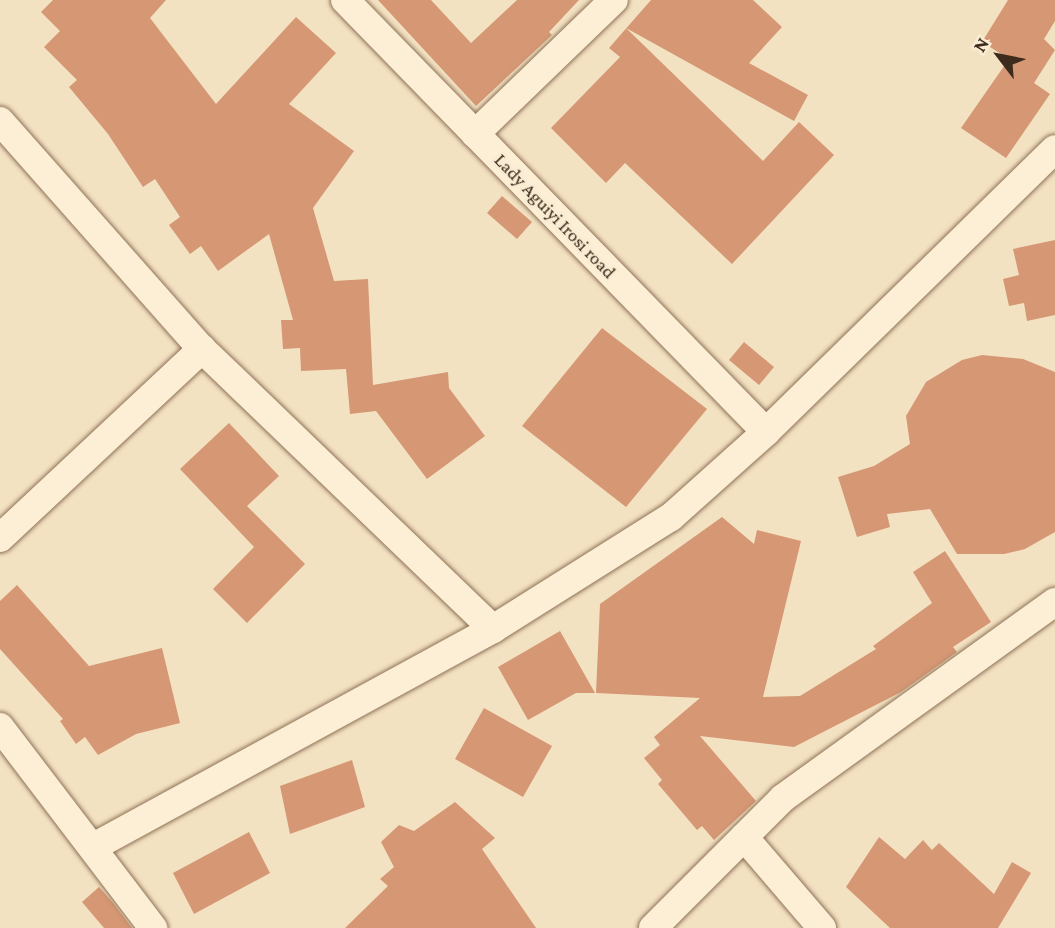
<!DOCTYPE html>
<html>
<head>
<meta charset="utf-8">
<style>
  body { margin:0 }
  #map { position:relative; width:1055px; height:928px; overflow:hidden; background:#f3e2c2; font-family:"Crimson Pro",serif }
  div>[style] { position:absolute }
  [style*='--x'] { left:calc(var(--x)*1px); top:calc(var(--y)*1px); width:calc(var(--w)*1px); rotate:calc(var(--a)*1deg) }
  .building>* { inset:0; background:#d59774 }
  .roads { filter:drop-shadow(0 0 2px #8f7257) drop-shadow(0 0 2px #8f7257) }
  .minor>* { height:28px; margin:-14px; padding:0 14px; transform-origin:14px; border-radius:14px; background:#fcefd6 }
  span { translate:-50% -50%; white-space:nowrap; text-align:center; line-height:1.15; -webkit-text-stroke:6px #f9ecd2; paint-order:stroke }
  .street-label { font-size:19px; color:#3d2b1d }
  .north { position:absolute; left:964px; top:21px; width:70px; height:70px; -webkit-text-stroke:5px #f9ecd2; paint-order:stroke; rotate:302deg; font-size:19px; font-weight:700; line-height:28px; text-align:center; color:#3d2b1d }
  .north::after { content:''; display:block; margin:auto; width:24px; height:32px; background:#3d2b1d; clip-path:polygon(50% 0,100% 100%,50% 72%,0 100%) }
</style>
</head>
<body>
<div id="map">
  <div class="building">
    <div style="clip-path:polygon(53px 0,166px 0,150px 18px,216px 104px,296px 17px,336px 53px,289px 104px,354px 151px,313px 208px,334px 281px,368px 279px,373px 385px,448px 372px,449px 388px,485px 436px,427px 479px,376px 411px,350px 414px,346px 369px,301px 371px,300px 348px,283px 349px,281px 320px,293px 320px,269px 234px,218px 271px,201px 246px,190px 254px,169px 225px,180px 217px,155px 179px,143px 187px,108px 134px,69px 87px,77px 80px,44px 47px,60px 31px,41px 12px)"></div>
    <div style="clip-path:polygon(378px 0,431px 0,471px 43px,517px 0,579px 0,549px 32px,552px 35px,476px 106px)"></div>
    <div style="clip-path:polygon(651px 0,753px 0,782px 27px,749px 63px,808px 95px,794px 121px,626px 28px,763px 161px,799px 122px,834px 155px,732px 264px,625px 163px,606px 183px,551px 128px,620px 57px,609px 48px)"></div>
    <div style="clip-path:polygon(1008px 0,1055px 0,1055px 21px,1044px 39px,1055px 50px,1034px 83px,1050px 94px,1006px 158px,961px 128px,1009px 59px,982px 42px)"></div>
    <div style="clip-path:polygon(502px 196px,532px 222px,517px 239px,487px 213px)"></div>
    <div style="clip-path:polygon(1055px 240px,1055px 315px,1027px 321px,1024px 303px,1009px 306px,1003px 279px,1019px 275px,1013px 249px)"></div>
    <div style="clip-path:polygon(602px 328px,707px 409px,626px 507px,522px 426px)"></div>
    <div style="clip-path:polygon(744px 342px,774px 367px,759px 385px,729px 360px)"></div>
    <div style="clip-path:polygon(982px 355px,1023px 359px,1055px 372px,1055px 532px,1025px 549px,1004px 554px,957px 554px,930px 509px,887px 514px,890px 527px,857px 537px,838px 477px,874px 466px,910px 444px,906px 416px,926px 382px,962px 360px)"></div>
    <div style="clip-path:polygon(229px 423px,279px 476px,247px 506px,305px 564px,247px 623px,213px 589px,254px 547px,180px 469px)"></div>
    <div style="clip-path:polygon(722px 517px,754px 544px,757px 530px,801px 541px,763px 697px,800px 696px,876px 649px,873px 646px,932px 603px,913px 572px,945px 551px,991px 622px,953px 647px,957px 652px,901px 692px,794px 747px,700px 736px,756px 801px,714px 840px,702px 826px,697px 830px,658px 784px,662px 780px,644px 758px,660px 745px,654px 737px,700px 698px,596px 693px,600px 604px)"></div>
    <div style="clip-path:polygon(17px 585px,89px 666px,162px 648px,180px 723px,136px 734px,98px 755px,85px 737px,76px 744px,60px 721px,63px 719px,0 649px,0 601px)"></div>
    <div style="clip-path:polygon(560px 631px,595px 693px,576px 693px,528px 720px,498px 667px)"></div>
    <div style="clip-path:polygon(484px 708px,552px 746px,523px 797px,455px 759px)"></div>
    <div style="clip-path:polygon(352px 760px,365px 807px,290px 834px,280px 786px)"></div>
    <div style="clip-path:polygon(455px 802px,495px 838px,482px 849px,536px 928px,345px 928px,388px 886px,380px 879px,394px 867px,381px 842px,399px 825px,414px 831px)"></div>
    <div style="clip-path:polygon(249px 832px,270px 873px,194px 914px,173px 873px)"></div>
    <div style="clip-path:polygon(879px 837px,905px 859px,923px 840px,932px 850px,939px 843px,994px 894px,1012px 862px,1031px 873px,998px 928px,890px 928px,846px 887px)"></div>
    <div style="clip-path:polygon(99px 887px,114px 904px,132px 928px,104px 928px,82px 902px)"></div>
  </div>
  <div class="roads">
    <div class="minor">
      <div style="--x:345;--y:0;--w:603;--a:45.74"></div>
      <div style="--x:0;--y:121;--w:305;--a:48.5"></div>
      <div style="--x:202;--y:349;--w:404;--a:43.9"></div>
      <div style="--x:475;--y:134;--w:193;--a:-44"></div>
      <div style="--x:0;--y:538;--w:277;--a:-43.1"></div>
      <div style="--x:0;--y:727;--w:253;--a:52.7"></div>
      <div style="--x:744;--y:837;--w:120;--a:49.4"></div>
      <div style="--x:95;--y:846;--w:453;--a:-28.6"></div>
      <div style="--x:493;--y:629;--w:210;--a:-32.2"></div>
      <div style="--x:671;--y:517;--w:127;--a:-41.8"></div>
      <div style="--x:766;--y:432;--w:404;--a:-44.4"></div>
      <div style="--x:653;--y:928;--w:184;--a:-45"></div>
      <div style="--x:783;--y:798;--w:335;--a:-35.8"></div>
    </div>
  </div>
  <div class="street-label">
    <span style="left:555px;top:216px;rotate:46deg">Lady Aguiyi Irosi road</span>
  </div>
  <div class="north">N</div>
</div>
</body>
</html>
